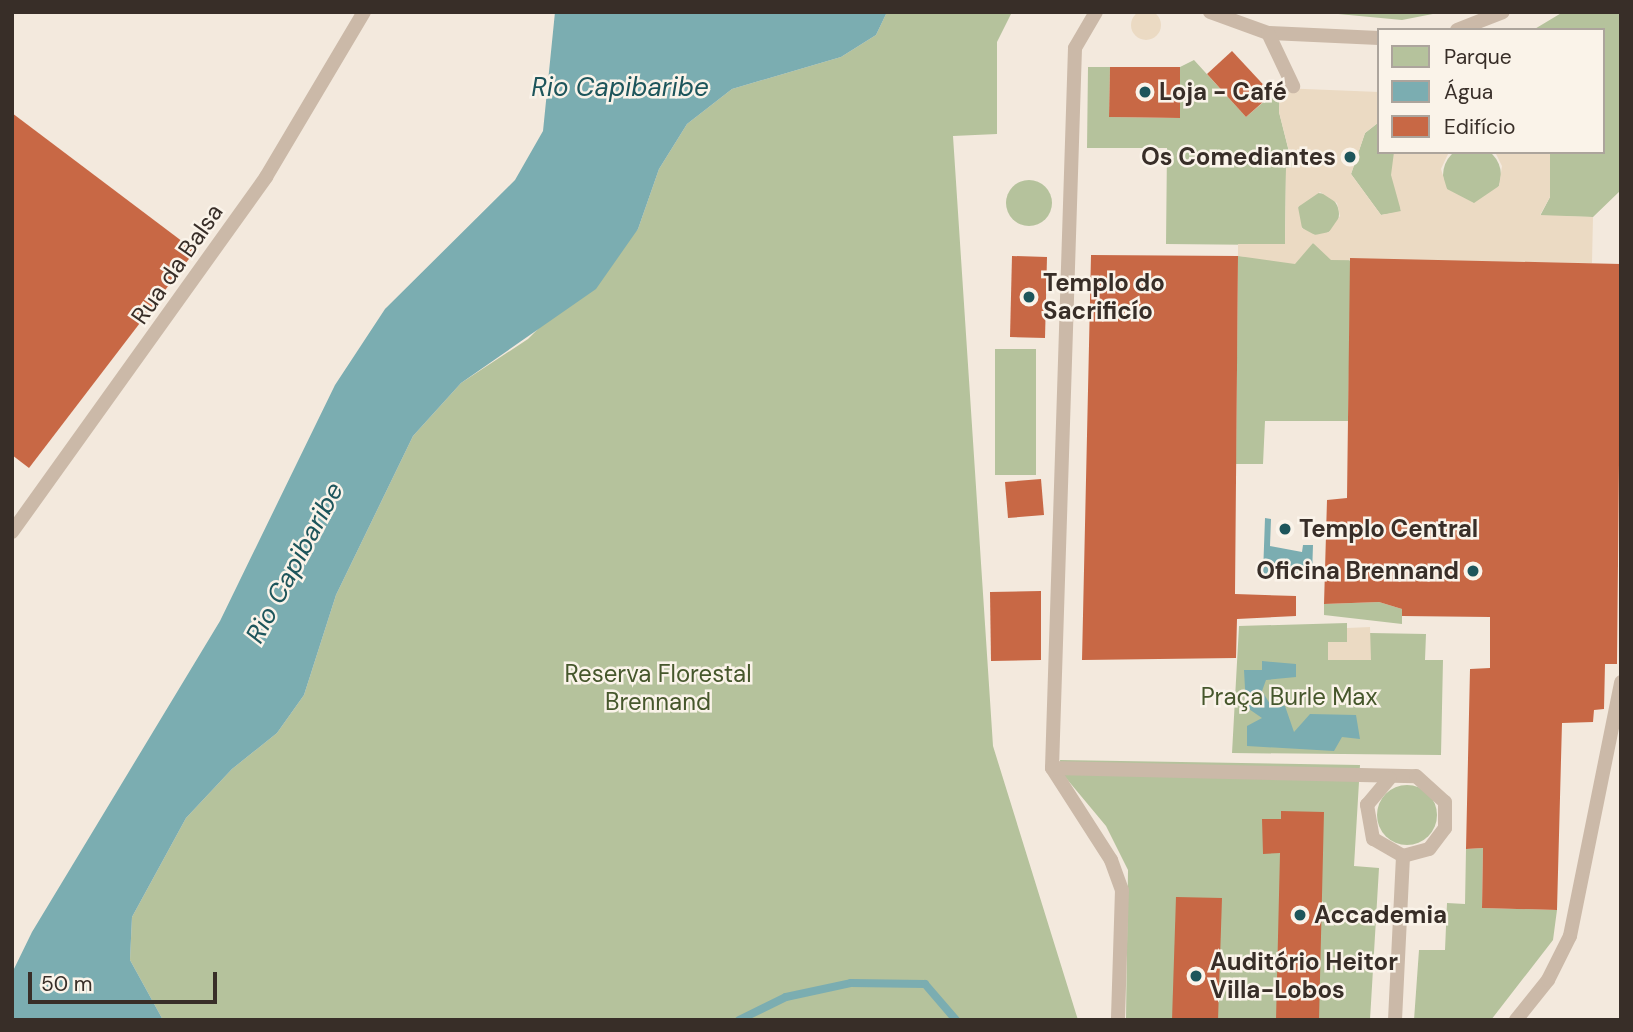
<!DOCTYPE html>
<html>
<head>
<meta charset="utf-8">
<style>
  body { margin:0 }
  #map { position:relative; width:1633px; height:1032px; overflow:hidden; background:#f3e9dd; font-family:"DM Sans",sans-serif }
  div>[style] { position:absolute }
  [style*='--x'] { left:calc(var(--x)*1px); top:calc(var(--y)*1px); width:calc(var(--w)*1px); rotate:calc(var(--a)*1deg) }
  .green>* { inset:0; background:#b5c29c }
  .round { border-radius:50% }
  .plaza>* { inset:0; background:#ebdac3 }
  .water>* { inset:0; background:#7badb1 }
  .stream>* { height:8px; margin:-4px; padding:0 4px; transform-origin:4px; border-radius:4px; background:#7badb1 }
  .building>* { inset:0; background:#c86845 }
  .lane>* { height:14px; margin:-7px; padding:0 7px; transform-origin:7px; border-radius:7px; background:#cbb9a8 }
  .dots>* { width:19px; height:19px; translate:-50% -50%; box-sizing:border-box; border:4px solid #faf3e9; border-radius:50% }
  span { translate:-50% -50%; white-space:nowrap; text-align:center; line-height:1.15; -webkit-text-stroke:5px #faf3e9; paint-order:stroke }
  .poi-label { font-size:24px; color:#382e28; font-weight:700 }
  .left { translate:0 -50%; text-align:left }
  .right { translate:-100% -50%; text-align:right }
  .street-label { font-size:24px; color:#382e28 }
  .park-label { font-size:24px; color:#46572c }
  .water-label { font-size:26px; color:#1d555b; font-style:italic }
  .frame { position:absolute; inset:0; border:14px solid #382e28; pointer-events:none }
  .legend { position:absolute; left:1377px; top:28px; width:228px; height:126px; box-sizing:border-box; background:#faf3e9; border:2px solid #aca49c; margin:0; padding:9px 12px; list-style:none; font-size:21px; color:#382e28 }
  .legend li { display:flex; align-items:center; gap:14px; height:35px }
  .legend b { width:35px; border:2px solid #aca49c }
  .scale { position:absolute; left:28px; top:972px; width:189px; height:32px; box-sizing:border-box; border:4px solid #382e28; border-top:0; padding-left:9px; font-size:21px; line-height:24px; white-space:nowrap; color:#382e28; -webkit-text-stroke:5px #faf3e9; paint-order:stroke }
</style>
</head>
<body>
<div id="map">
  <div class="green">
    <div style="clip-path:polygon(887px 12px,1012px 12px,997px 42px,997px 134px,953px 136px,993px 746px,1078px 1020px,163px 1020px,130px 960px,132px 917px,186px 818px,232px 769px,277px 733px,304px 695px,336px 595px,413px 436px,461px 383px,528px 339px,638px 229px,659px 169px,687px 124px,732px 89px,841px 57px,876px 35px)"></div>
    <div style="clip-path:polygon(1317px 12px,1443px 12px,1402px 20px)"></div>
    <div style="clip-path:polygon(1563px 12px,1621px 12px,1621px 190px,1593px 217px,1540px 216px,1550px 197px,1550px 152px,1603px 152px,1603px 30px,1533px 30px)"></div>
    <div style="clip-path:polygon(1194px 60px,1246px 117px,1280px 88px,1279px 112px,1293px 168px,1286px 168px,1285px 245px,1166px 244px,1167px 148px,1087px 148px,1088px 67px,1110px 67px,1109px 117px,1180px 118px,1180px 67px)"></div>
    <div style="clip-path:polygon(1379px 122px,1379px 152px,1394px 152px,1401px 212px,1381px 215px,1351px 174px,1365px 133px)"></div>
    <div class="round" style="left:1443px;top:146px;width:58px;height:58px"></div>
    <div class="round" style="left:1006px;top:180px;width:46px;height:46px"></div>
    <div class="round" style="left:1297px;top:193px;width:42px;height:42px"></div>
    <div style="clip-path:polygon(1313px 243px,1351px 261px,1348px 421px,1265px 421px,1263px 464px,1236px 464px,1238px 256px,1275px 258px)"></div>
    <div style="clip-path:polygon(995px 349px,1036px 349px,1036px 475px,995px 475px)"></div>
    <div style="clip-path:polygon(1379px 602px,1402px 609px,1402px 624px,1324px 615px,1324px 604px)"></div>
    <div style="clip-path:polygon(1347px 623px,1347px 642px,1328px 643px,1329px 660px,1370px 660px,1370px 633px,1426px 634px,1425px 660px,1443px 660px,1441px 755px,1232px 753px,1239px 626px)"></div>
    <div style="clip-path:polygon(1060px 760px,1360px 765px,1354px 866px,1379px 868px,1370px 1020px,1126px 1020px,1128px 870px,1106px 826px,1061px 772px)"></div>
    <div class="round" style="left:1377px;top:785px;width:60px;height:60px"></div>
    <div style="clip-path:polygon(1483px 848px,1482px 908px,1557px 910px,1553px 940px,1491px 1020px,1414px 1020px,1419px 950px,1445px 950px,1447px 903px,1465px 904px,1466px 849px)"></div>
  </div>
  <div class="plaza">
    <div class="round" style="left:1131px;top:10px;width:30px;height:30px"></div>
    <div style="clip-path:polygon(evenodd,1280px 88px,1379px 92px,1379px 122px,1365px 133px,1351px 174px,1381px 215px,1401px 211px,1391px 175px,1394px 152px,1449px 152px,1441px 169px,1447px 189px,1474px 203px,1499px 186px,1502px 166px,1495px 152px,1550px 152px,1550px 197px,1540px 215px,1593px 217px,1592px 263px,1331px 260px,1313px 243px,1295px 264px,1238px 256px,1238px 244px,1285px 244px,1286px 168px,1293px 167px,1279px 112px,1280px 88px,1320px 192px,1337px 203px,1340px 216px,1329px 232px,1315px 235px,1302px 228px,1298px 207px,1320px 192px)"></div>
    <div style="clip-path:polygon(1370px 627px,1371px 660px,1328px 660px,1328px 642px,1347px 642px,1347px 628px)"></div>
  </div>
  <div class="water">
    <div style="clip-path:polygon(555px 12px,887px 12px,876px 35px,841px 57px,732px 89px,687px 124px,659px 169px,638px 229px,596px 289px,461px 383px,413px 436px,336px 595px,304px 695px,277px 733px,232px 769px,186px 818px,132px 917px,130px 960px,163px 1020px,12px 1020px,12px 973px,32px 932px,220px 621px,335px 385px,385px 309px,515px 180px,543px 131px)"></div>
    <div style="clip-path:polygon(1265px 518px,1271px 519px,1270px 546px,1302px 552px,1303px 545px,1313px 545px,1312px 575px,1263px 574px)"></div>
    <div style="clip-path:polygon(1262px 661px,1296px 664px,1296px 677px,1266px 680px,1262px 691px,1270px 704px,1285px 706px,1294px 732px,1310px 714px,1356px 715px,1360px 739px,1342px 737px,1334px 751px,1247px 746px,1247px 726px,1262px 718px,1246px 707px,1244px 670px,1262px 670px)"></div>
  </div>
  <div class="stream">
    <div style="--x:739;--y:1020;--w:52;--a:-26.1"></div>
    <div style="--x:786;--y:997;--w:66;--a:-12.2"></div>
    <div style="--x:851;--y:983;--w:74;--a:0.8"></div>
    <div style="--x:925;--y:984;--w:48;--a:49.3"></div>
  </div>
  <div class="building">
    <div style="clip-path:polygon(1232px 51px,1272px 94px,1246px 117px,1207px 74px)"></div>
    <div style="clip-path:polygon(1110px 67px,1180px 67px,1180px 118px,1109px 117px)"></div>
    <div style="clip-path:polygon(12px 113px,195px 251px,29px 468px,12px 455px)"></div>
    <div style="clip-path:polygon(1091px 255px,1238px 256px,1235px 594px,1296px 596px,1296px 616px,1237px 619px,1236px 658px,1082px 660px)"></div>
    <div style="clip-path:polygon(1012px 256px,1047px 257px,1045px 338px,1010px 337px)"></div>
    <div style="clip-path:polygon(1350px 258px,1621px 264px,1617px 664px,1605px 664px,1604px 709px,1594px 710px,1593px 722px,1562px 723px,1557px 910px,1482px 908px,1483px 848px,1466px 849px,1470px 669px,1490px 668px,1490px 617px,1402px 616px,1402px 609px,1379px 602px,1324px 604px,1327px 500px,1347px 498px)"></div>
    <div style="clip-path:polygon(1041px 479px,1044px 515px,1008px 518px,1005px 482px)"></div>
    <div style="clip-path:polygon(1041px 591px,1041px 660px,991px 661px,990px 592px)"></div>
    <div style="clip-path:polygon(1281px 811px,1324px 812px,1319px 1020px,1276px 1020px,1280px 853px,1263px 854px,1262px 819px,1281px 819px)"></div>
    <div style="clip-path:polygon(1176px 897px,1222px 898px,1218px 1020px,1172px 1020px)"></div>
  </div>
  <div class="lane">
    <div style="--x:1096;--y:12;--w:42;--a:120.3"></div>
    <div style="--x:1075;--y:48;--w:720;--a:91.83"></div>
    <div style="--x:1052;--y:768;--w:109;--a:57.3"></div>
    <div style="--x:1111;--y:860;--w:32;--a:70"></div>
    <div style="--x:1122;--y:890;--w:130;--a:91.8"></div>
    <div style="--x:1210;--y:12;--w:62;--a:19.9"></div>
    <div style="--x:1268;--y:33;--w:111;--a:2.6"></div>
    <div style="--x:1457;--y:30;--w:49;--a:-21.4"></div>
    <div style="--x:1268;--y:33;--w:59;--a:64.7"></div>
    <div style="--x:12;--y:532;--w:437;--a:-54.4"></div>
    <div style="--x:266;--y:177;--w:192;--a:-59.3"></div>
    <div style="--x:1052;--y:768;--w:364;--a:1.3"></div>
    <div style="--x:1416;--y:776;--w:39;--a:42"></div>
    <div style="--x:1445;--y:802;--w:26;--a:90"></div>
    <div style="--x:1445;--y:828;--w:26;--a:127"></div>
    <div style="--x:1429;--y:849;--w:27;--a:165"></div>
    <div style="--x:1403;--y:856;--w:34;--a:-150"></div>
    <div style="--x:1373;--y:839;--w:35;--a:-100"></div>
    <div style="--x:1367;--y:805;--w:35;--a:-50"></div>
    <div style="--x:1395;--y:1020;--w:164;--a:-87.2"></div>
    <div style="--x:1516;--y:1020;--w:51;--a:-51.3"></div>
    <div style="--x:1548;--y:980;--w:49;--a:-63.4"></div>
    <div style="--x:1570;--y:936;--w:259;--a:-78.6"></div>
  </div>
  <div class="dots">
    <div style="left:1145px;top:92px;background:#1d555b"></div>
    <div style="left:1350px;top:157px;background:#1d555b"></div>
    <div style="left:1029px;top:297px;background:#1d555b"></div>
    <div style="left:1285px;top:529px;background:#1d555b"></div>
    <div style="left:1473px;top:571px;background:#1d555b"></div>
    <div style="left:1300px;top:915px;background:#1d555b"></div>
    <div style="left:1196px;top:976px;background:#1d555b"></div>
  </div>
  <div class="poi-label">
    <span class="left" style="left:1159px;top:92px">Loja - Café</span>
    <span class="right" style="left:1336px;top:157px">Os Comediantes</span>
    <span class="left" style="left:1043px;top:297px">Templo do<br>Sacrificío</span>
    <span class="left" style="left:1299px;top:529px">Templo Central</span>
    <span class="right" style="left:1459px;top:571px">Oficina Brennand</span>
    <span class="left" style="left:1314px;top:915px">Accademia</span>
    <span class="left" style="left:1210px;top:976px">Auditório Heitor<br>Villa-Lobos</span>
  </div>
  <div class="street-label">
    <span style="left:177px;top:264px;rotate:-55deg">Rua da Balsa</span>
  </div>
  <div class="park-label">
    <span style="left:658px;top:688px">Reserva Florestal<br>Brennand</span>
    <span style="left:1289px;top:697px">Praça Burle Max</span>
  </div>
  <div class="water-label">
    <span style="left:620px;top:88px">Rio Capibaribe</span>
    <span style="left:295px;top:563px;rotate:-62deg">Rio Capibaribe</span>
  </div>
  <div class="frame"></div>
  <ul class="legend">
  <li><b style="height:19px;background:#b5c29c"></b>Parque</li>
  <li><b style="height:19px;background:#7badb1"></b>Água</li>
  <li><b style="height:19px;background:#c86845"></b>Edifício</li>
  </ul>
  <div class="scale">50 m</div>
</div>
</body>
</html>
